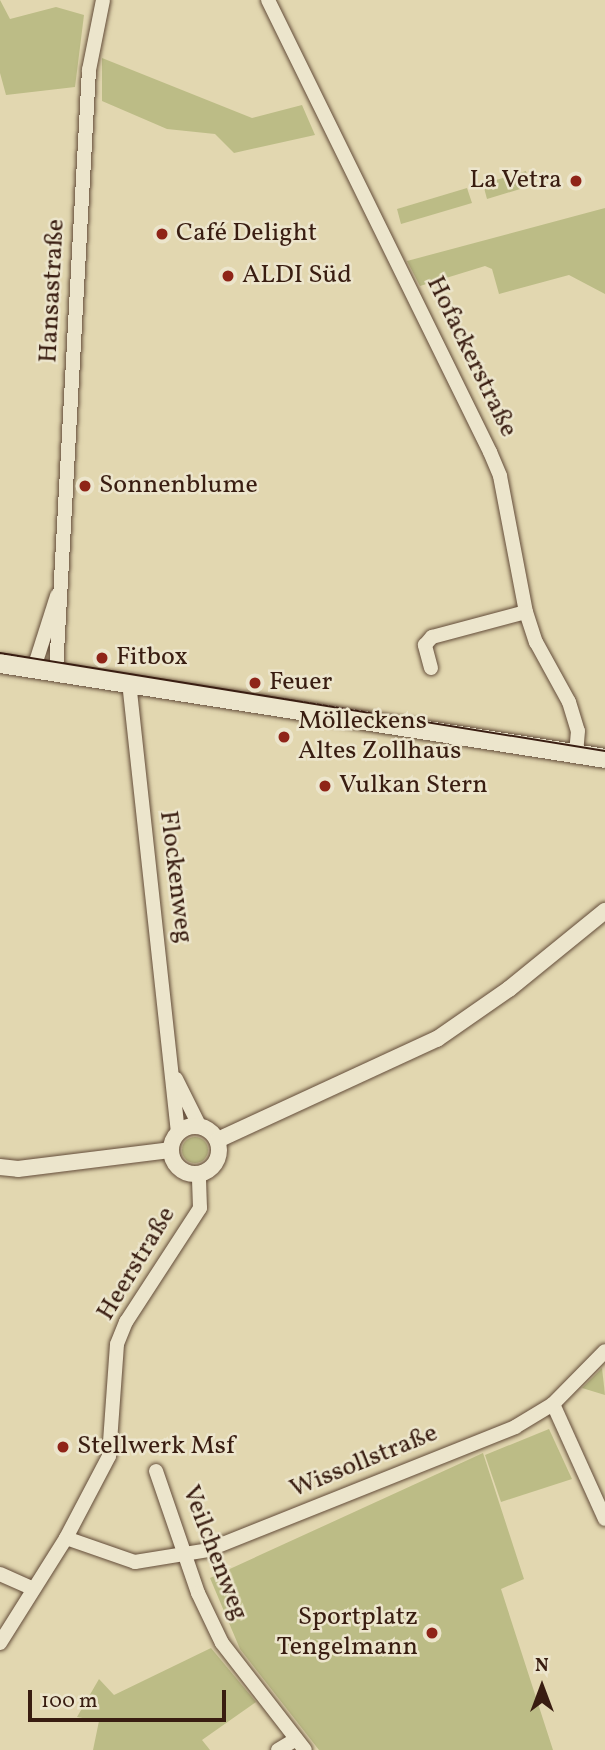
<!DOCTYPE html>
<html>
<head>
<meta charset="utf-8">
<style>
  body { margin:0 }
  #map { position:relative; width:605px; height:1750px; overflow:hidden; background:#e2d7b0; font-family:Vollkorn,serif }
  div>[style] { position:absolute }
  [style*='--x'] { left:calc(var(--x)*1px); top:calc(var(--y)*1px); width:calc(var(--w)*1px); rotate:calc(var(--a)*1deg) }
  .green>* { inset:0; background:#bcbc86 }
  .round { border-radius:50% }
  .roads { filter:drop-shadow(0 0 2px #634c39) drop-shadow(0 0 2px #634c39) }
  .minor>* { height:14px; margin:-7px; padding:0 7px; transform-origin:7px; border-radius:7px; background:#ece5cc }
  .tertiary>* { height:16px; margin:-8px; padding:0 8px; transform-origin:8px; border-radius:8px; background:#ece5cc }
  .tertiary>.ring { margin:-8px; padding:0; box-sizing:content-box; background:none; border:16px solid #ece5cc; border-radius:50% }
  .secondary>* { height:19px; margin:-9.5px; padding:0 9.5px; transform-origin:9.5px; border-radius:9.5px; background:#ece5cc }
  .tram>* { height:2px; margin:-1px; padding:0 1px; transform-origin:1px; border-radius:1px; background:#391d11 }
  .dots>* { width:19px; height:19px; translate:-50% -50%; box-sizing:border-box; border:4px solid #ece5cc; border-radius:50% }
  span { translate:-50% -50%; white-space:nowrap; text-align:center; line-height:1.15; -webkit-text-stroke:5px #ece5cc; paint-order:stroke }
  .poi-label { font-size:26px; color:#391d11 }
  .right { translate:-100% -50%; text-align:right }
  .left { translate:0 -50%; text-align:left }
  .street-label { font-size:26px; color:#391d11 }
  .north { position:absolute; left:507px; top:1652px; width:70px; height:70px; -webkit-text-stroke:5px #ece5cc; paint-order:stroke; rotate:0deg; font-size:19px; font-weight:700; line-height:28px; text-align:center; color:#391d11 }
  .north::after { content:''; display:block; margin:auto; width:24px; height:32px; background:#391d11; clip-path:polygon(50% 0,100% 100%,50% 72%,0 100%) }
  .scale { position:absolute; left:28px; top:1690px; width:198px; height:32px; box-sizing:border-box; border:4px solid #391d11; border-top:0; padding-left:9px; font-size:21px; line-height:24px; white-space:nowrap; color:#391d11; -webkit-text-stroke:5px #ece5cc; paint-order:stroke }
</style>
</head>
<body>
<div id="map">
  <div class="green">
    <div style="clip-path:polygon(0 0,10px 19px,56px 7px,84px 15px,75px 87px,6px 95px,0 73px)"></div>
    <div style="clip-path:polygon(102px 58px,252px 118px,302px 105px,315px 135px,234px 153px,215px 134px,167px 129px,102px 101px)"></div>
    <div style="clip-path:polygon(526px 171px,530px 186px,487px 199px,483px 184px)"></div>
    <div style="clip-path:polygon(467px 188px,472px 203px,401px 224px,397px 209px)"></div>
    <div style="clip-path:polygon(605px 208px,605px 294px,569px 275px,499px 294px,492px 269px,485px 266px,420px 286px,407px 261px)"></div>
    <div class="round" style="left:182px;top:1137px;width:26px;height:26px"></div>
    <div style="clip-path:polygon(602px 1368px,605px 1395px,582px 1388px)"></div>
    <div style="clip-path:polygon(549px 1429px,572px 1479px,501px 1502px,485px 1455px)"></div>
    <div style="clip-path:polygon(483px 1453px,524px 1579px,501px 1589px,553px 1750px,319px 1750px,240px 1649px,210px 1578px)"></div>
    <div style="clip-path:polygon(211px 1648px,256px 1702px,202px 1740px,210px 1750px,93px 1750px,99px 1721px,77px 1717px,99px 1679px,114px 1695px)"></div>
  </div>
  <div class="roads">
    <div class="minor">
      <div style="--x:268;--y:0;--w:504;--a:63.84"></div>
      <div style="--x:490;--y:452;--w:26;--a:67"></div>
      <div style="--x:500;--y:476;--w:138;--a:79.2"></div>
      <div style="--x:526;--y:612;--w:32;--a:72"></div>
      <div style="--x:536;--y:642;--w:68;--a:61.2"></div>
      <div style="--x:569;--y:702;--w:30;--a:73"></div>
      <div style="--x:578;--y:731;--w:21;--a:95"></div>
      <div style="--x:34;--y:668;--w:76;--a:-72.3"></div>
      <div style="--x:431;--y:668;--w:24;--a:-105"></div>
      <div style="--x:425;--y:645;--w:11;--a:-49"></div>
      <div style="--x:432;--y:637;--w:97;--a:-14.9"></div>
      <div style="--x:56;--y:671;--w:602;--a:-86.86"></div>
      <div style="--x:89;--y:70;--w:71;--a:-78.7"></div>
      <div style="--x:129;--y:682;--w:453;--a:83.8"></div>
      <div style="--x:176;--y:1079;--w:51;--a:63.4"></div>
      <div style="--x:553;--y:1404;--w:126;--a:65.7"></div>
      <div style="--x:156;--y:1471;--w:129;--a:71"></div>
      <div style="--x:198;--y:1593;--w:55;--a:64.4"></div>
      <div style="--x:222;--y:1643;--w:135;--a:52.2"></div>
      <div style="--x:66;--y:1538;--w:73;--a:19.2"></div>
      <div style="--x:135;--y:1562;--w:74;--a:-9.3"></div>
      <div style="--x:208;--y:1550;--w:331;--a:-21.8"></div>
      <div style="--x:515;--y:1427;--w:44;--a:-31.2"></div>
      <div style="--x:553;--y:1404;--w:74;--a:-45.5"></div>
      <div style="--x:0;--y:1574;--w:36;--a:24"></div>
      <div style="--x:0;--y:1643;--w:124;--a:-57.8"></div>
      <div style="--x:66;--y:1538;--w:93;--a:-62.3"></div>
      <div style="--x:109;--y:1456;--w:112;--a:-85.9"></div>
      <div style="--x:117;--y:1344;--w:24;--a:-68"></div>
      <div style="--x:126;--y:1322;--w:136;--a:-57"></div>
      <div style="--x:200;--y:1208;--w:34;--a:-92"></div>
      <div style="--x:278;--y:1750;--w:21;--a:-31"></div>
    </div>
    <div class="tertiary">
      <div class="ring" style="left:171px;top:1126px;width:32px;height:32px"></div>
      <div style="--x:218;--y:1140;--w:241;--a:-24.8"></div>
      <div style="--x:437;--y:1039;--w:88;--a:-34.8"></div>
      <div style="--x:509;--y:989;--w:124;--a:-39.1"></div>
      <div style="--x:0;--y:1167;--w:18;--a:6"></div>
      <div style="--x:18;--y:1169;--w:153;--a:-7.1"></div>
    </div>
    <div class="secondary">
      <div style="--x:0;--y:663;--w:612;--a:8.92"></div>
    </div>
  </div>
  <div class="tram">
    <div style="--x:0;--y:653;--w:613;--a:9.2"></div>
  </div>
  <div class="dots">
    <div style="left:576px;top:181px;background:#8f2418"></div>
    <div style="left:162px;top:234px;background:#8f2418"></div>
    <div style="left:228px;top:276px;background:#8f2418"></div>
    <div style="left:85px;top:486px;background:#8f2418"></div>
    <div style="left:102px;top:658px;background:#8f2418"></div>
    <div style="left:255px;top:683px;background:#8f2418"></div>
    <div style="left:284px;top:737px;background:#8f2418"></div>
    <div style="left:325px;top:786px;background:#8f2418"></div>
    <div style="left:63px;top:1447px;background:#8f2418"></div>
    <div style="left:432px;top:1633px;background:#8f2418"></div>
  </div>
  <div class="poi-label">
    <span class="right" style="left:562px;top:181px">La Vetra</span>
    <span class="left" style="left:176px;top:234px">Café Delight</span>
    <span class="left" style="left:242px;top:276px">ALDI Süd</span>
    <span class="left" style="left:99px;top:486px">Sonnenblume</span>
    <span class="left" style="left:116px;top:658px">Fitbox</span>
    <span class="left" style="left:269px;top:683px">Feuer</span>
    <span class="left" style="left:298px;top:737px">Mölleckens<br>Altes Zollhaus</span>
    <span class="left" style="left:339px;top:786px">Vulkan Stern</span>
    <span class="left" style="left:77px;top:1447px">Stellwerk Msf</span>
    <span class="right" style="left:418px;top:1633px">Sportplatz<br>Tengelmann</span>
  </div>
  <div class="street-label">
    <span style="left:53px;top:291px;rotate:-87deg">Hansastraße</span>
    <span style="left:471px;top:357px;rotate:64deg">Hofackerstraße</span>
    <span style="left:175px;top:877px;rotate:83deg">Flockenweg</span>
    <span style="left:137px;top:1264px;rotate:-59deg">Heerstraße</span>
    <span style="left:364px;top:1462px;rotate:-22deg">Wissollstraße</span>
    <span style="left:214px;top:1553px;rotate:69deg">Veilchenweg</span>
  </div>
  <div class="north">N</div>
  <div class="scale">100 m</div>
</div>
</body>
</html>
